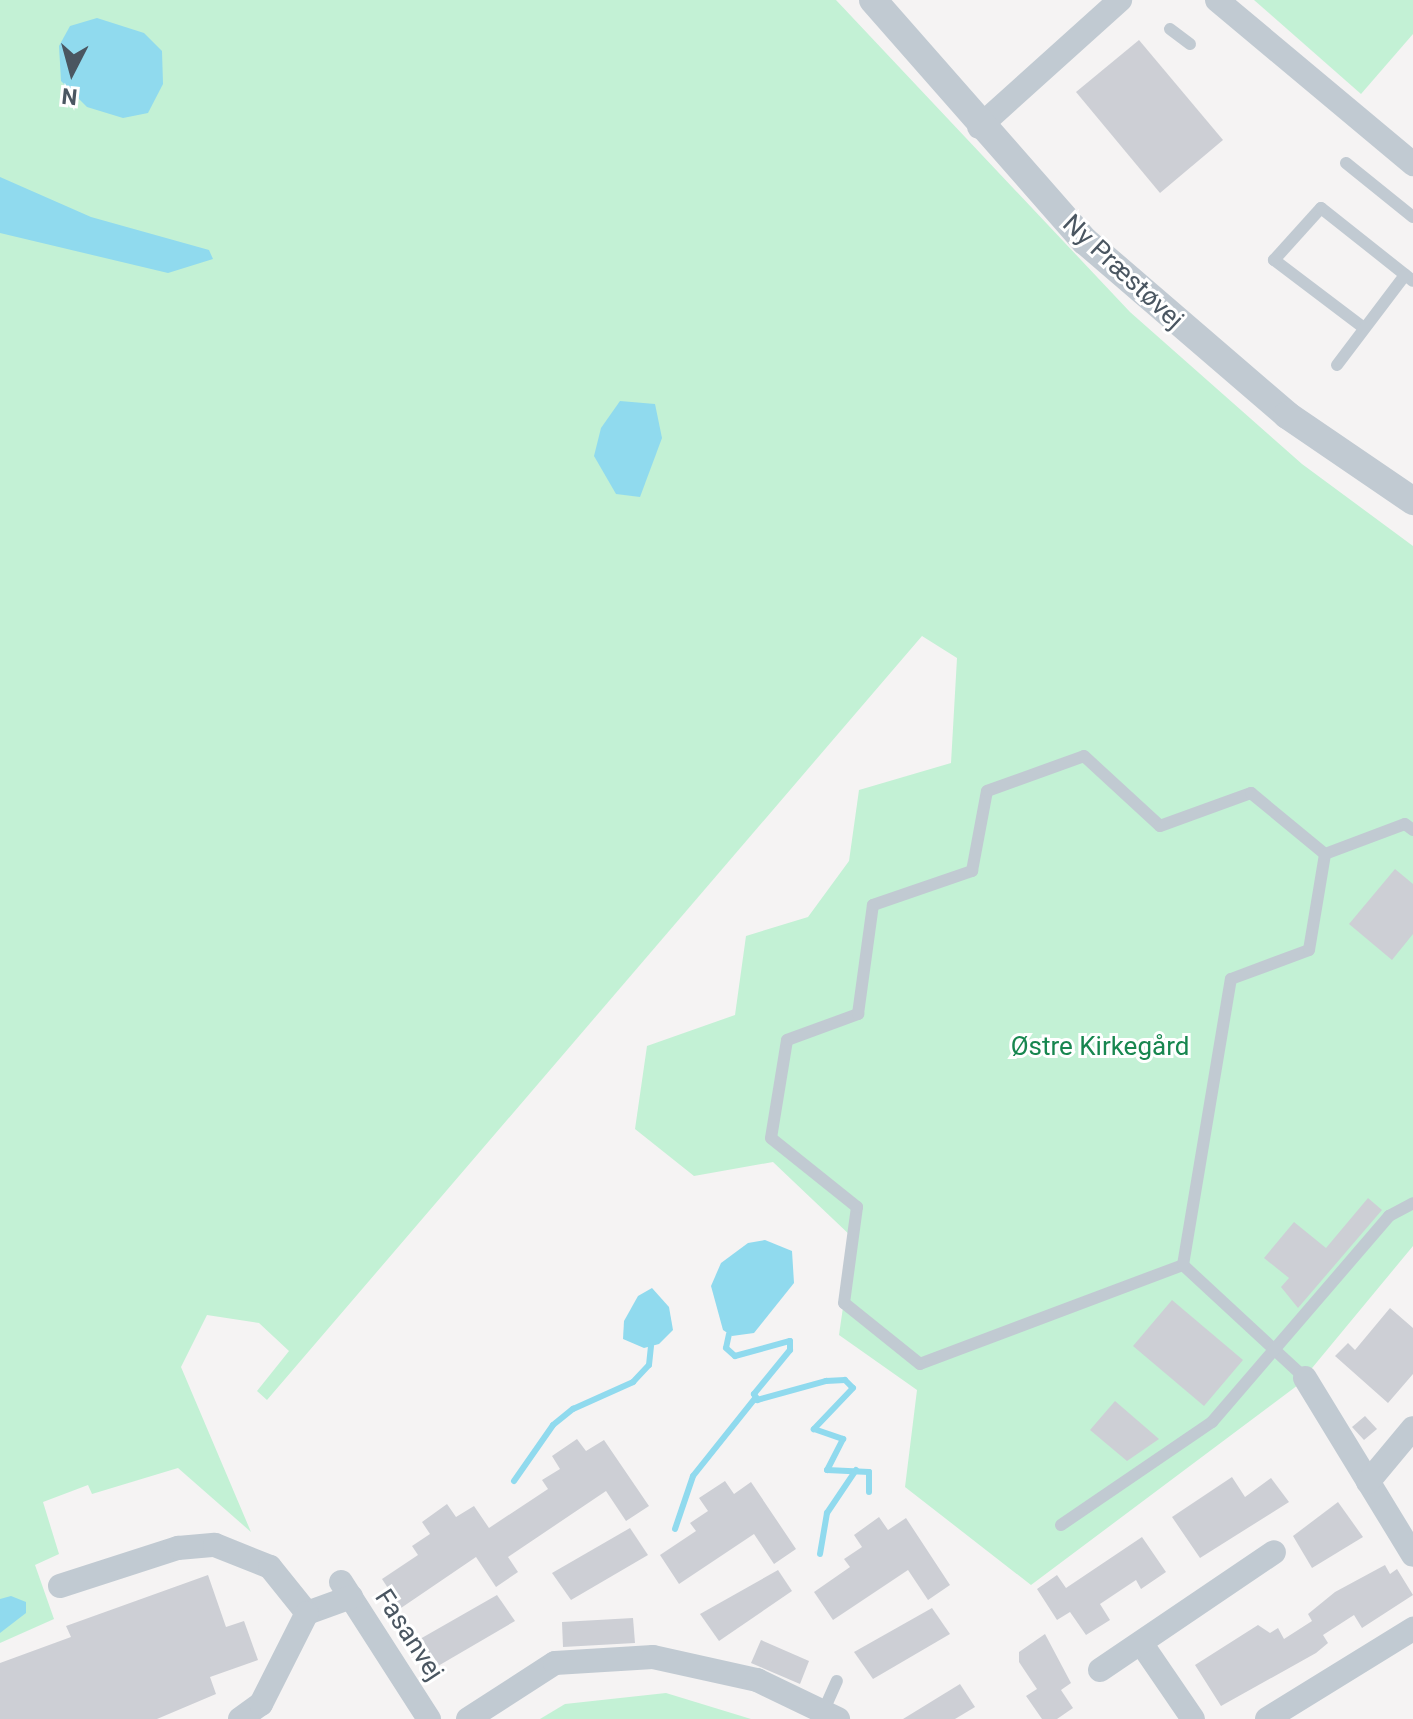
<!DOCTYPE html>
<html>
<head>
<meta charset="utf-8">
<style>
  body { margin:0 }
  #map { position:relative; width:1413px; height:1719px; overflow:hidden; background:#f5f3f3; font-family:Roboto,sans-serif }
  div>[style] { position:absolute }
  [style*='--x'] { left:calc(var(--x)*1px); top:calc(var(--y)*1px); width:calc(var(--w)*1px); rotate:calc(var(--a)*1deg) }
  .green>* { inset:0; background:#c3f1d5 }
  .water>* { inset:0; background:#90daee }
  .stream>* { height:6px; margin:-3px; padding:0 3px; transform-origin:3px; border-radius:3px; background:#90daee }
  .building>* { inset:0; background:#cdcfd5 }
  .service>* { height:12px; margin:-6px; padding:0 6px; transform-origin:6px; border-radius:6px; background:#c1cad2 }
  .minor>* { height:24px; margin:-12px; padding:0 12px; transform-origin:12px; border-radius:12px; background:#c1cad2 }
  .tertiary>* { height:28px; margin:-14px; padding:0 14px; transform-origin:14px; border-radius:14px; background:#c1cad2 }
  span { translate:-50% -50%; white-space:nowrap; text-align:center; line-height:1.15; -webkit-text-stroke:6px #fff; paint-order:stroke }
  .street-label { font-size:26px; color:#4a5661 }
  .park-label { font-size:26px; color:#17864f }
  .north { position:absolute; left:32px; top:32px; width:80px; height:80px; -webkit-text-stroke:6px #fff; paint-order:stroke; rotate:186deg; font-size:22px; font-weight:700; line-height:32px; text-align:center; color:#4a5661 }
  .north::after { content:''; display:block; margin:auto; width:28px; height:36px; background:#4a5661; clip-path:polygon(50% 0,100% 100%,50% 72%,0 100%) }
</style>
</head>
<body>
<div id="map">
  <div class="green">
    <div style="clip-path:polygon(0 0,836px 0,1130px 312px,1302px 464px,1413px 546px,1413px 1246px,1298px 1385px,1031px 1585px,905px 1487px,917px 1390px,839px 1335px,853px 1238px,773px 1162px,694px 1176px,635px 1129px,647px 1046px,735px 1015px,746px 936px,808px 917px,849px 861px,859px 790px,951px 763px,957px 658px,922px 636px,267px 1400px,257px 1391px,289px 1351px,259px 1323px,207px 1315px,181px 1367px,251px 1532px,178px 1468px,92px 1494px,88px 1485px,43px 1502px,59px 1554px,35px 1565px,54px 1619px,0 1643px)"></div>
    <div style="clip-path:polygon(1254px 0,1413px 0,1413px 34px,1361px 94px)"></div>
    <div style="clip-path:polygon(666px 1693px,751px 1719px,540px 1719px,565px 1704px)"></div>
  </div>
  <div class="water">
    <div style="clip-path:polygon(97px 18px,144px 33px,162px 51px,163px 84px,148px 113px,123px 118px,87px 107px,61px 81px,59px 46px,70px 26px)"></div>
    <div style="clip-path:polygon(0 177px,91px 217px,209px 250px,213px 259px,168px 273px,0 233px)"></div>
    <div style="clip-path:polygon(620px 401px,655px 404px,662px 438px,640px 497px,616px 494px,594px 456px,601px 428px)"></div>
    <div style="clip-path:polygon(765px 1240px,792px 1251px,794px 1283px,754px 1333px,732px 1336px,723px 1330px,711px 1286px,721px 1263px,748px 1243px)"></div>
    <div style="clip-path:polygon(652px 1288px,669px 1307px,673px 1330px,659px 1344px,644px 1348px,623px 1339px,624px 1321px,638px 1296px)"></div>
    <div style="clip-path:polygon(11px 1596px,26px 1602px,26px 1613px,0 1633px,0 1599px)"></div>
  </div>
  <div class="stream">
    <div style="--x:729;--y:1334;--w:14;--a:102"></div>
    <div style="--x:726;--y:1348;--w:12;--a:42"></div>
    <div style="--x:735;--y:1356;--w:57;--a:-15.3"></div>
    <div style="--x:790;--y:1341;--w:9;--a:90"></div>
    <div style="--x:790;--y:1350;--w:57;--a:129.3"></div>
    <div style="--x:754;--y:1394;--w:7;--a:63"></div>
    <div style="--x:757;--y:1400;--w:72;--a:-15.4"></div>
    <div style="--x:826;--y:1381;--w:19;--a:-3"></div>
    <div style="--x:845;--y:1380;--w:11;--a:45"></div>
    <div style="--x:853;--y:1388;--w:57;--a:133.6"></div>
    <div style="--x:814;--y:1429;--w:31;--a:19"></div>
    <div style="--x:843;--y:1439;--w:35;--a:117"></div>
    <div style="--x:827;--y:1470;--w:42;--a:2.7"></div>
    <div style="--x:869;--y:1472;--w:20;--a:90"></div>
    <div style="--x:514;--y:1481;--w:68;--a:-55.1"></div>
    <div style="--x:553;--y:1425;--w:26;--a:-39"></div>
    <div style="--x:573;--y:1409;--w:66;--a:-24.2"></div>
    <div style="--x:633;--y:1382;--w:23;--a:-47"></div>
    <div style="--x:649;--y:1365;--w:19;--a:-84"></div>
    <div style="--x:675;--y:1529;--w:56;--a:-71.2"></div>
    <div style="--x:693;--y:1476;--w:101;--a:-51.4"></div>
    <div style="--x:820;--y:1554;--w:42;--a:-80.3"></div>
    <div style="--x:827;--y:1513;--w:52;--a:-56"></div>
  </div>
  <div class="building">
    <div style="clip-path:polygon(1139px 40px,1223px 140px,1160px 193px,1076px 92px)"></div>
    <div style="clip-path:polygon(1395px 869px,1413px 884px,1413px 934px,1392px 960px,1349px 924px)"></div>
    <div style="clip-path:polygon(1368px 1198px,1382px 1210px,1298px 1308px,1281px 1287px,1289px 1278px,1264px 1258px,1294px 1222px,1326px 1248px)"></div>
    <div style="clip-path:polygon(1172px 1300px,1243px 1360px,1204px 1406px,1133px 1346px)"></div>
    <div style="clip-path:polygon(1390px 1308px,1413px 1328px,1413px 1374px,1388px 1403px,1335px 1356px,1348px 1343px,1355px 1350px)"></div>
    <div style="clip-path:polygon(1115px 1401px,1159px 1439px,1127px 1461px,1090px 1430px)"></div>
    <div style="clip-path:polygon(1365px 1416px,1377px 1429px,1364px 1440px,1352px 1427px)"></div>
    <div style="clip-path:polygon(577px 1439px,586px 1451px,604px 1440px,649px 1506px,626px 1521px,606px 1491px,508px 1557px,518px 1572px,496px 1587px,476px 1557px,401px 1608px,382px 1579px,418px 1555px,412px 1546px,430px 1534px,422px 1522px,447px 1504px,456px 1517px,474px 1506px,489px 1528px,548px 1489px,542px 1480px,560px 1469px,552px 1456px)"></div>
    <div style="clip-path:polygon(1232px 1477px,1245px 1497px,1271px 1478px,1289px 1502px,1200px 1558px,1172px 1517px)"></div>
    <div style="clip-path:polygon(725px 1481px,734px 1494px,751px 1482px,796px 1549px,774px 1564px,754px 1534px,679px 1584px,660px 1555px,696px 1531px,690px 1523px,708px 1511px,699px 1498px)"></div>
    <div style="clip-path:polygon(1338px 1502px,1363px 1537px,1312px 1568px,1293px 1536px)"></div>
    <div style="clip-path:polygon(879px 1517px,888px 1530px,906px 1518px,950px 1585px,928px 1600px,908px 1570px,833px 1620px,814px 1592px,850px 1567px,844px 1559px,862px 1547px,854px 1535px)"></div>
    <div style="clip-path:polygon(630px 1528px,648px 1555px,571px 1600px,552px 1573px)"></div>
    <div style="clip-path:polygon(1142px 1537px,1166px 1572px,1141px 1589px,1136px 1580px,1100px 1604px,1110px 1620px,1086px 1635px,1070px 1612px,1057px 1620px,1037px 1589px,1057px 1575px,1066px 1588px)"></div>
    <div style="clip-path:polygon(1385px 1565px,1390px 1574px,1397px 1569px,1413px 1595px,1362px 1628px,1354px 1615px,1323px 1635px,1328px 1643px,1316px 1653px,1221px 1706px,1195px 1665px,1258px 1625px,1270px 1633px,1278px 1628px,1284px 1639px,1312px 1621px,1308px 1614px,1335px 1592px)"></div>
    <div style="clip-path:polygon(778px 1570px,792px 1591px,719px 1641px,700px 1614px)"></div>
    <div style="clip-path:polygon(208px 1575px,226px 1627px,244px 1621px,258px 1660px,210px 1677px,216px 1694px,157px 1719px,0 1719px,0 1663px,71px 1637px,66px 1626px)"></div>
    <div style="clip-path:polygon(497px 1595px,515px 1621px,438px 1666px,420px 1639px)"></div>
    <div style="clip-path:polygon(932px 1608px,950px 1634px,873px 1679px,854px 1652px)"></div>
    <div style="clip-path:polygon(633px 1618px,635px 1643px,563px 1647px,562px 1622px)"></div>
    <div style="clip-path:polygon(1045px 1634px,1071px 1683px,1061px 1690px,1073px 1708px,1057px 1719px,1042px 1719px,1026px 1696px,1037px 1689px,1019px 1662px,1019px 1652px)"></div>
    <div style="clip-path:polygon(761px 1640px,809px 1661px,800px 1684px,751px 1663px)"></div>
    <div style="clip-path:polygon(960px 1684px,975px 1707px,955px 1719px,903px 1719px)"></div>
  </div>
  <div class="service">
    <div style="--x:1170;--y:29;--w:25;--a:37"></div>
    <div style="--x:1346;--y:163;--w:86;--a:38.9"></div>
    <div style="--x:1364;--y:328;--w:113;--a:-142.9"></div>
    <div style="--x:1274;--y:260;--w:70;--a:-47.9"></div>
    <div style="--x:1321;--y:208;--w:117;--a:38.4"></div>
    <div style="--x:1337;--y:365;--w:113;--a:-52.9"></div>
    <div style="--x:1183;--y:1265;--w:281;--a:159.4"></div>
    <div style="--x:920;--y:1364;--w:97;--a:-141.2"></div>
    <div style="--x:844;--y:1303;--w:97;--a:-82.3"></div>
    <div style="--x:857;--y:1207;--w:110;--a:-141.3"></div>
    <div style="--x:771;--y:1138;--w:99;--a:-80.7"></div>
    <div style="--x:787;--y:1040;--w:76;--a:-20.1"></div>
    <div style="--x:858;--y:1014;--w:110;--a:-82.2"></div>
    <div style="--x:873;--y:905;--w:105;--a:-19"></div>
    <div style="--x:972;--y:871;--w:81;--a:-79.4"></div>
    <div style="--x:987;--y:791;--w:103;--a:-19.8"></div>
    <div style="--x:1084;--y:756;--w:103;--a:42.6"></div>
    <div style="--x:1160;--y:826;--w:97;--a:-19.9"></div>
    <div style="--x:1251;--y:793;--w:96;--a:39.5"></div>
    <div style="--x:1305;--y:1378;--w:166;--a:-137.2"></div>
    <div style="--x:1183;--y:1265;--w:290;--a:-80.5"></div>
    <div style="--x:1231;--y:979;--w:83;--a:-20.4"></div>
    <div style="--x:1309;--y:950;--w:97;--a:-80.5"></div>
    <div style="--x:1325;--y:854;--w:85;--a:-20.6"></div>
    <div style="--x:1405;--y:824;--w:10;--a:37"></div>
    <div style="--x:1061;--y:1525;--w:183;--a:-34.3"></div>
    <div style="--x:1212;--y:1422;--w:272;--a:-49.3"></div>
    <div style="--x:1389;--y:1216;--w:27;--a:-28"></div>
    <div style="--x:823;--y:1712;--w:34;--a:-66"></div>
  </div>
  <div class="minor">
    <div style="--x:1217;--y:0;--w:256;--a:39.9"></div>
    <div style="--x:979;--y:127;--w:190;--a:-42"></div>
    <div style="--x:1305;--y:1378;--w:207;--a:58.6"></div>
    <div style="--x:1368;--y:1482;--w:70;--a:-50.2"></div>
    <div style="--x:341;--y:1582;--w:163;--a:57.3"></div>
    <div style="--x:60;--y:1586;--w:124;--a:-17.9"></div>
    <div style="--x:178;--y:1548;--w:37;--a:-5"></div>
    <div style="--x:215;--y:1545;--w:59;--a:21.8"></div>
    <div style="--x:270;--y:1567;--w:59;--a:51.2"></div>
    <div style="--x:307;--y:1613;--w:47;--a:-20"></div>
    <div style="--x:1141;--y:1643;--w:92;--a:55.6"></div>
    <div style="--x:1100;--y:1670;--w:210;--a:-34.1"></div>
    <div style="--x:240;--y:1719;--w:26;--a:-36"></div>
    <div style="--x:261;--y:1704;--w:102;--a:-63.2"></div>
    <div style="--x:468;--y:1719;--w:103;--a:-32.8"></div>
    <div style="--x:555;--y:1663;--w:98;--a:-3.5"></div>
    <div style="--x:653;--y:1657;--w:107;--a:12.5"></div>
    <div style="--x:757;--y:1680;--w:90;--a:25.7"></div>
    <div style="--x:1267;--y:1719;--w:172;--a:-31.7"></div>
  </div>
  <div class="tertiary">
    <div style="--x:873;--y:0;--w:321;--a:48.7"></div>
    <div style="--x:1085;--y:241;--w:267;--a:40.7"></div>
    <div style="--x:1287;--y:415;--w:153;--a:34.3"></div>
  </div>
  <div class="street-label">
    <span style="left:1123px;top:272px;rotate:43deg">Ny Præstøvej</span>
    <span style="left:409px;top:1635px;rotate:57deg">Fasanvej</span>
  </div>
  <div class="park-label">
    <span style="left:1100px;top:1047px">Østre Kirkegård</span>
  </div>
  <div class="north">N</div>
</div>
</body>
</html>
